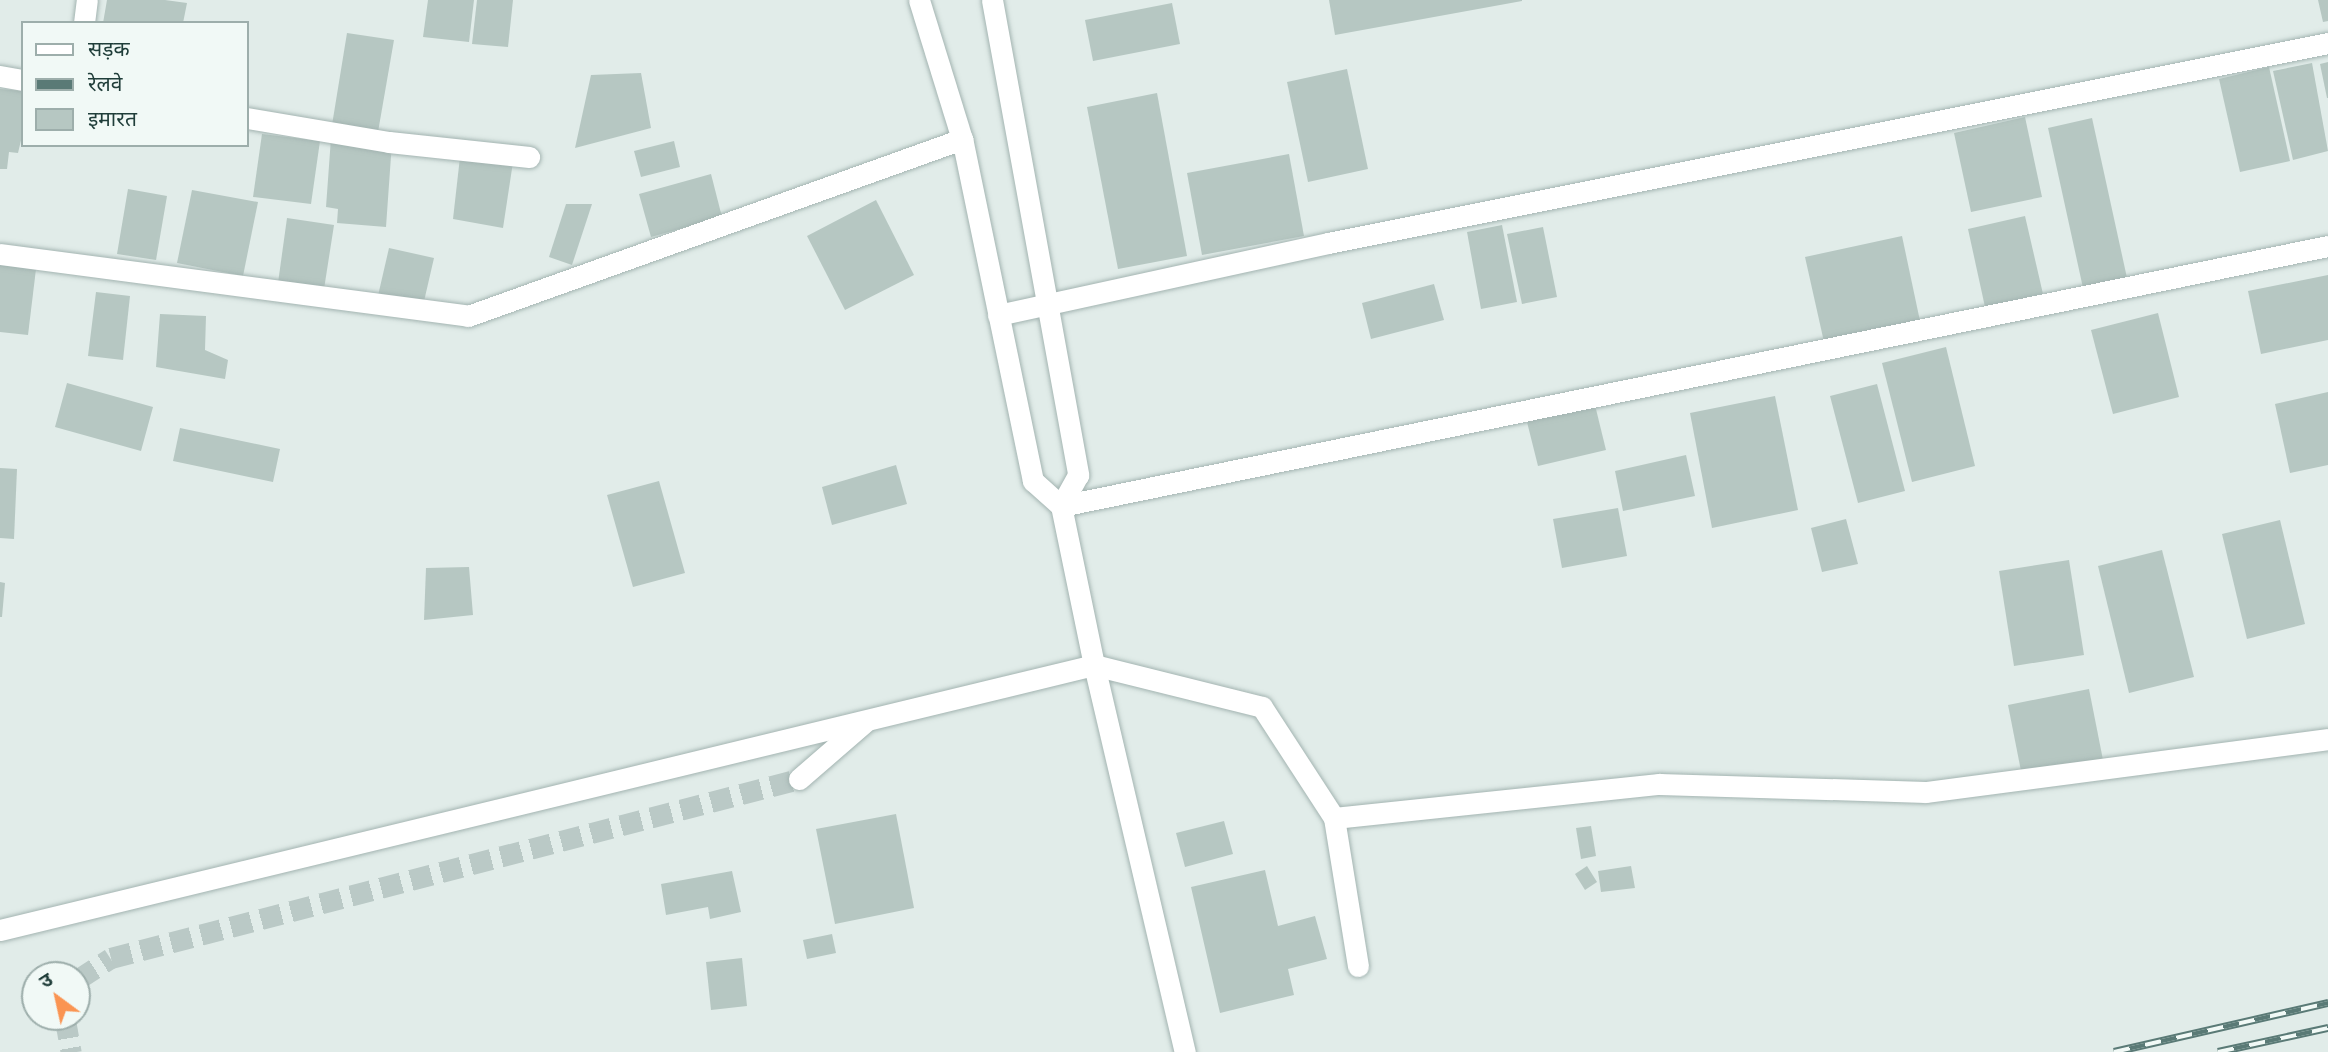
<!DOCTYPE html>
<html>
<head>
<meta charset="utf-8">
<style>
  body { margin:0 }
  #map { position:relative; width:2328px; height:1052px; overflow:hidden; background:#e1ece9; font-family:"Archivo Narrow","Noto Sans Devanagari",sans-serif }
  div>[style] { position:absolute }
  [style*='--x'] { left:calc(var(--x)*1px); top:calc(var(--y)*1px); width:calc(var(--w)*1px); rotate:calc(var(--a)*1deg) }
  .building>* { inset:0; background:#b6c7c2 }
  .minor-tunnel>* { height:21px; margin-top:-10.5px; transform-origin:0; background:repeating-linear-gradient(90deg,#bac9c6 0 21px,transparent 0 31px) }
  .roads { filter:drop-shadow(0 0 2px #a3b4b1) drop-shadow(0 0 2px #a3b4b1) }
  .service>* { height:21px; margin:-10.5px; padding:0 10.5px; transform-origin:10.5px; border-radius:10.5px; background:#fff }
  .minor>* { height:21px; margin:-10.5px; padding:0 10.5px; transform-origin:10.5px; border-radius:10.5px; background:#fff }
  .secondary>* { height:21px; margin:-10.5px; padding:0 10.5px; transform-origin:10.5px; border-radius:10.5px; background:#fff }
  .rail>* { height:8px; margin-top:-4px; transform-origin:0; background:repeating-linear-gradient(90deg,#f1f9f6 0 16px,#5a7a76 0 32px); box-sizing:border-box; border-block:2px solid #5a7a76 }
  span { translate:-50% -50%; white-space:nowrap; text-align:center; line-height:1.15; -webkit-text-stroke:6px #f1f9f6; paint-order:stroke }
  .legend { position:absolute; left:21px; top:21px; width:228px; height:126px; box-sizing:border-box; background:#f1f9f6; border:2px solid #9daeab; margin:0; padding:9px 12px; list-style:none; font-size:21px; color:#203e3a }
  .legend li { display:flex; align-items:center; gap:14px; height:35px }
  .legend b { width:35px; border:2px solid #9daeab }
  .north { position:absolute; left:21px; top:961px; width:70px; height:70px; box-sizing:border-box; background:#f1f9f6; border:2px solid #9daeab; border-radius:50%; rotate:327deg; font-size:19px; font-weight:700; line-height:28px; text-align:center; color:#203e3a }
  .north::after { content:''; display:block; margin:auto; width:24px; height:32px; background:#fa9452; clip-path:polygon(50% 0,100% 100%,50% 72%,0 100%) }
</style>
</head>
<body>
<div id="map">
  <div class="building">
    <div style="clip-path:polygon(107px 0,165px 0,187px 3px,183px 23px,103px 23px)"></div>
    <div style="clip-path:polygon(428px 0,474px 0,469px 42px,423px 37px)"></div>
    <div style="clip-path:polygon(477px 0,513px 0,508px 47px,472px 44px)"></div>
    <div style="clip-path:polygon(1329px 0,1522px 0,1522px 1px,1335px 35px)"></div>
    <div style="clip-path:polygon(2318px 0,2328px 0,2328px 21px,2323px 22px)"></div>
    <div style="clip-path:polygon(1172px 3px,1180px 44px,1093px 61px,1085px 20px)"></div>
    <div style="clip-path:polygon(347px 33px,394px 40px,378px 132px,332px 125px)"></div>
    <div style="clip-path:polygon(2328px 62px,2328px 98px,2327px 98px,2320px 64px)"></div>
    <div style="clip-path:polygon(2312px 63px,2328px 151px,2293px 160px,2273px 71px)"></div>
    <div style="clip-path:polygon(2269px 67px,2290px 161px,2240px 172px,2219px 79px)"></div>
    <div style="clip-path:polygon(1347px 69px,1368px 169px,1308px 182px,1287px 82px)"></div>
    <div style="clip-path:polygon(641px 73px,651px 128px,575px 148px,591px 75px)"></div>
    <div style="clip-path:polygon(0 89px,23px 91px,23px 132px,18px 153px,9px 152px,7px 169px,0 169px)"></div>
    <div style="clip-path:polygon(1157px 93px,1187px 256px,1118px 269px,1087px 107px)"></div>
    <div style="clip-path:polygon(2025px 117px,2042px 197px,1971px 212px,1954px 133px)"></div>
    <div style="clip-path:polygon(2092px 118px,2127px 278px,2083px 288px,2048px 128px)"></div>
    <div style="clip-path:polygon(262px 134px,320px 141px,311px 204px,253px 197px)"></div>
    <div style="clip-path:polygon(331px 138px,392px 142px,386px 227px,337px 223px,338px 209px,326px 207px)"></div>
    <div style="clip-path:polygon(674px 141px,680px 167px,641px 177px,634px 151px)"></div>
    <div style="clip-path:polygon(1289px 154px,1304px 236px,1202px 255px,1187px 173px)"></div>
    <div style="clip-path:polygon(460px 157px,513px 162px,503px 228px,453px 219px)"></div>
    <div style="clip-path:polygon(711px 174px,722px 217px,651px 237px,639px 194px)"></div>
    <div style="clip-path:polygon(128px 189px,167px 196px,156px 260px,117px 254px)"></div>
    <div style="clip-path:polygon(192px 190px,258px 202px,243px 276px,177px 263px)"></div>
    <div style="clip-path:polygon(876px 200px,914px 275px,845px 310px,807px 236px)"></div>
    <div style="clip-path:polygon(566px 204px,592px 204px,572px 265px,549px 257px)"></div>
    <div style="clip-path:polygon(2025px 216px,2043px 294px,1985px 307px,1968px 229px)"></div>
    <div style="clip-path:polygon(287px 218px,334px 225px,324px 289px,278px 283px)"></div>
    <div style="clip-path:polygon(1502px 225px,1517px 302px,1481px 309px,1467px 232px)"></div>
    <div style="clip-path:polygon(1543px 227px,1557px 297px,1522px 304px,1507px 234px)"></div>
    <div style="clip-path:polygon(1902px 236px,1920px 321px,1824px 342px,1805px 257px)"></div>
    <div style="clip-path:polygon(389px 248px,434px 258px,422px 310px,377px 300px)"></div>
    <div style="clip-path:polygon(0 265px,36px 269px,28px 335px,0 332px)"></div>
    <div style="clip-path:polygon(2328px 275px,2328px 340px,2261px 354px,2248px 291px)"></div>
    <div style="clip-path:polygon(1434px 284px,1444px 320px,1371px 339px,1362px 303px)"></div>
    <div style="clip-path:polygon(96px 292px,130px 296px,123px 360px,88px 356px)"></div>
    <div style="clip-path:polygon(2158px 313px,2179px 397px,2113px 414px,2091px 330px)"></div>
    <div style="clip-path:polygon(160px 314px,206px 316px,205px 350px,228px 360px,225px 379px,156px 367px)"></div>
    <div style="clip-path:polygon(1946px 347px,1975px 466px,1912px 482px,1882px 363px)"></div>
    <div style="clip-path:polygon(67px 383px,153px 407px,141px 451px,55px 427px)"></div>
    <div style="clip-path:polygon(1877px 384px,1905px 491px,1858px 503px,1830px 396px)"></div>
    <div style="clip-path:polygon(2328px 392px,2328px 465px,2290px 473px,2275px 404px)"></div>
    <div style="clip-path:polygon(1775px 396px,1798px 510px,1712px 528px,1690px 413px)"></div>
    <div style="clip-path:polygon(1594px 401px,1606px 450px,1538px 466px,1526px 418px)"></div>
    <div style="clip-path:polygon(180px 428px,280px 449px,273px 482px,173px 461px)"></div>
    <div style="clip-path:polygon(1686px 455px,1695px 496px,1623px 511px,1615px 471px)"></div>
    <div style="clip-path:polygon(896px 465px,907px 504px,832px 525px,822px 487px)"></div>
    <div style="clip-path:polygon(0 468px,17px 469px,14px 539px,0 538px)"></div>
    <div style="clip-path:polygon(659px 481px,685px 573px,633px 587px,607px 495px)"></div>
    <div style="clip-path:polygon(1618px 508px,1627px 556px,1562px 568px,1553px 519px)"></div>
    <div style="clip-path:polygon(1846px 519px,1858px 564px,1822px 572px,1811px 528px)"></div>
    <div style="clip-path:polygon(2280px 520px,2305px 624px,2247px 639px,2222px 534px)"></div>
    <div style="clip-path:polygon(2162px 550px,2194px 677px,2129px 693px,2098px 566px)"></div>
    <div style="clip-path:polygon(2069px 560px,2084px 655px,2014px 666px,1999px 571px)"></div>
    <div style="clip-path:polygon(469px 567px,473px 615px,424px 620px,426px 568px)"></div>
    <div style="clip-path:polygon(0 582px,5px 583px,2px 617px,0 617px)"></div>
    <div style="clip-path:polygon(2089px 689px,2103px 760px,2022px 776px,2008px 705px)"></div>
    <div style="clip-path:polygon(896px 814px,914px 908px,835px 924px,816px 829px)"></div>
    <div style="clip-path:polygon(1224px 821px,1233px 854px,1185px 867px,1176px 833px)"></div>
    <div style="clip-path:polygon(1591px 826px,1596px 856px,1581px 859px,1576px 828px)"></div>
    <div style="clip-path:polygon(1587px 866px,1597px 882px,1585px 890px,1575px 874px)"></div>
    <div style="clip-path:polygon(1631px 866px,1635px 888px,1601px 892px,1598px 871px)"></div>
    <div style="clip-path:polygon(1265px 870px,1278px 926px,1315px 916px,1327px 959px,1288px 969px,1294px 995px,1220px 1013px,1191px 887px)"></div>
    <div style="clip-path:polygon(732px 871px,741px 912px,710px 919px,708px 907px,666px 915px,661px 884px)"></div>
    <div style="clip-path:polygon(832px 934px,836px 953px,807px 959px,803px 940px)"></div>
    <div style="clip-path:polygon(742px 958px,747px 1006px,711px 1010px,706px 962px)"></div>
  </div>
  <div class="minor-tunnel">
    <div style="--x:77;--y:980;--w:40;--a:-32.9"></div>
    <div style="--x:111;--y:958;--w:711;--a:-14.58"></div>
    <div style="--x:65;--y:1017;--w:36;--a:80"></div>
  </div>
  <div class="roads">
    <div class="service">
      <div style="--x:1094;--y:665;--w:398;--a:76.8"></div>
    </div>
    <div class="minor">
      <div style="--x:84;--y:23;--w:23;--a:-83"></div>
      <div style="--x:0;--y:76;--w:23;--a:10"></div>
      <div style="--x:247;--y:118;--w:144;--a:9.6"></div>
      <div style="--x:389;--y:142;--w:141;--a:6.1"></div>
      <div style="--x:0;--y:254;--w:472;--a:7.5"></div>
      <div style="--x:468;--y:316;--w:525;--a:-19.71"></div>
      <div style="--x:998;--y:315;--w:338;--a:-12.3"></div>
      <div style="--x:1328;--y:243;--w:1020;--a:-11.31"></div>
      <div style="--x:1061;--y:506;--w:1293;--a:-11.6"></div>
      <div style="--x:1094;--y:665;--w:173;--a:14"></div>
      <div style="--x:1262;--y:707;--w:132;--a:57"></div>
      <div style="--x:1334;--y:818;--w:150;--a:80.8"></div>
      <div style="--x:799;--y:779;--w:89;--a:-40.9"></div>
      <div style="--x:1334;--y:818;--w:327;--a:-6"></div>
      <div style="--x:1659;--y:784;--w:267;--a:1.7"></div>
      <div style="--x:1926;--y:792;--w:405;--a:-7.5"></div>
    </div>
    <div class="secondary">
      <div style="--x:992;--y:0;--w:483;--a:79.7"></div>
      <div style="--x:1078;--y:475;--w:35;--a:119"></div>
      <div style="--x:0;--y:930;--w:1126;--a:-13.62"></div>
      <div style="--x:1094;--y:665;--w:162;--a:-101.7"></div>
      <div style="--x:1061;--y:506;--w:38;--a:-138"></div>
      <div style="--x:1033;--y:481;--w:349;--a:-101.7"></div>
      <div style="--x:962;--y:139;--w:145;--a:-107.2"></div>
    </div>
  </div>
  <div class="rail">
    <div style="--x:2114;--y:1052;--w:220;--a:-12.9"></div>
    <div style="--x:2218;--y:1052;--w:113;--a:-12.3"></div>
  </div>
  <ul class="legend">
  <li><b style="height:9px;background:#fff"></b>सड़क</li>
  <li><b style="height:9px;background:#5a7a76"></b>रेलवे</li>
  <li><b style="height:19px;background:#b6c7c2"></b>इमारत</li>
  </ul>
  <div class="north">उ</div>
</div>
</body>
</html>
